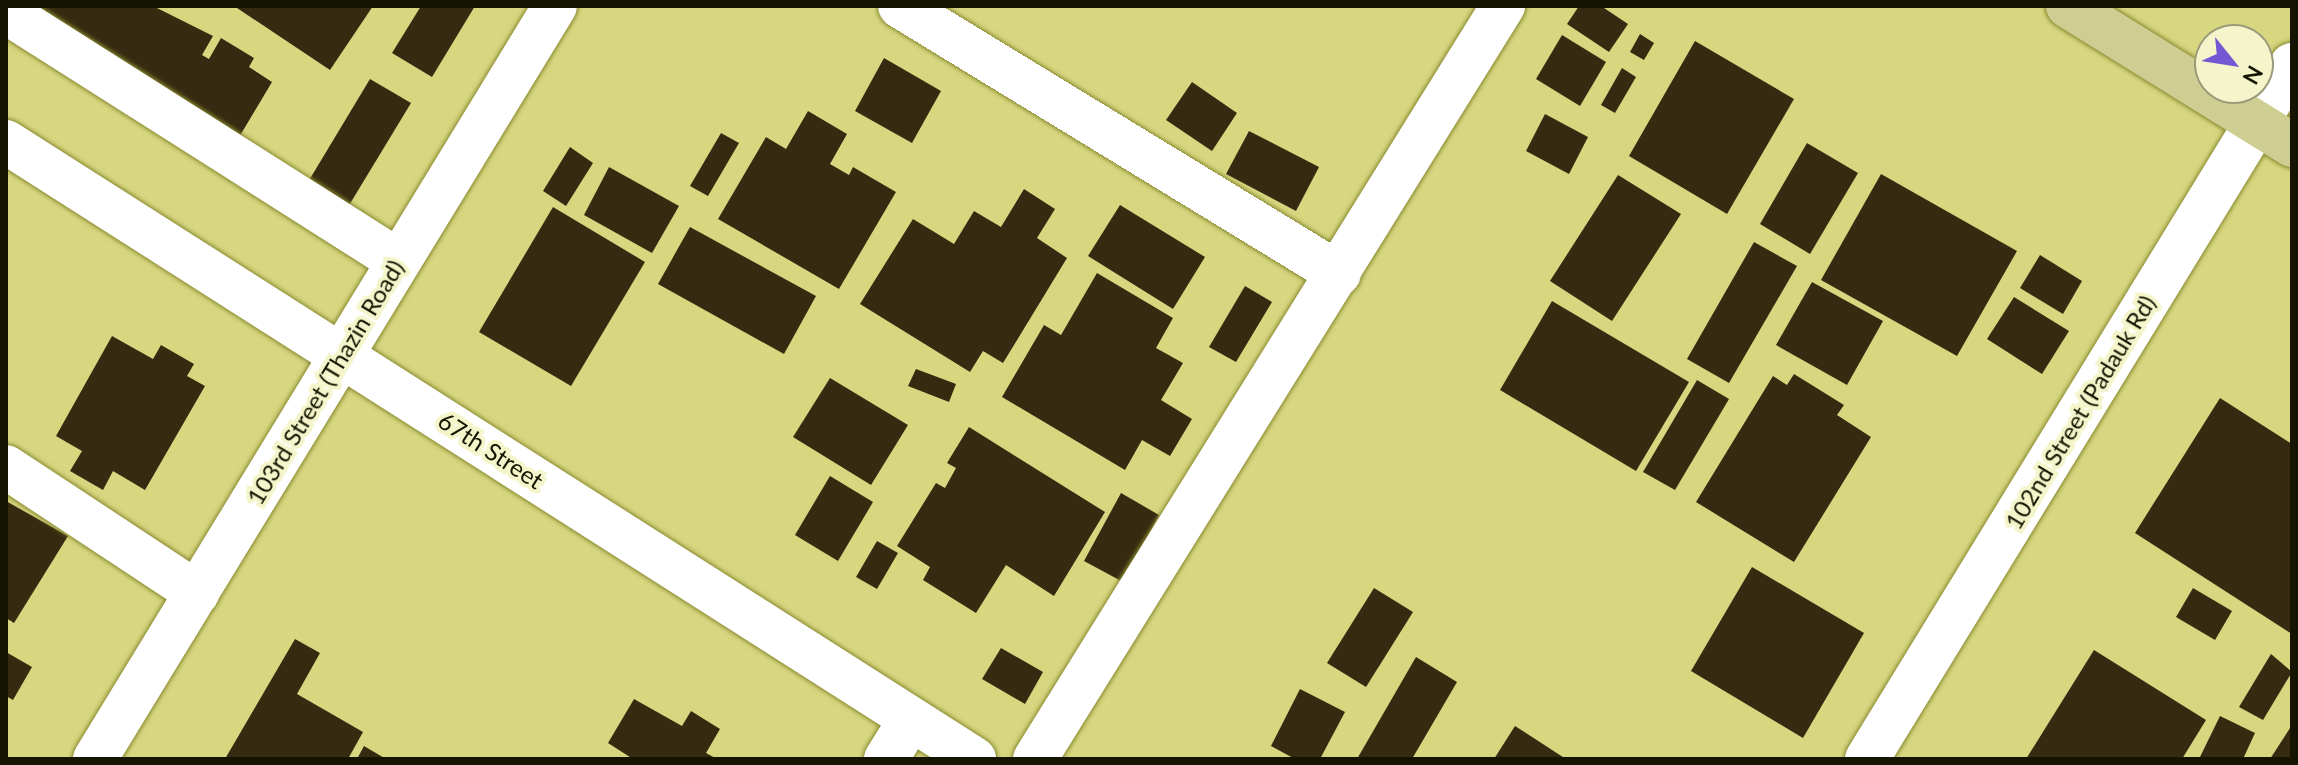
<!DOCTYPE html>
<html>
<head>
<meta charset="utf-8">
<style>
  body { margin:0 }
  #map { position:relative; width:2298px; height:765px; overflow:hidden; background:#d7d780; font-family:Lato,sans-serif }
  div>[style] { position:absolute }
  [style*='--x'] { left:calc(var(--x)*1px); top:calc(var(--y)*1px); width:calc(var(--w)*1px); rotate:calc(var(--a)*1deg) }
  .building>* { inset:0; background:#362b11 }
  .roads { filter:drop-shadow(0 0 2px #898930) drop-shadow(0 0 2px #898930) }
  .minor>* { height:44px; margin:-22px; padding:0 22px; transform-origin:22px; border-radius:22px; background:#fff }
  .major>* { height:44px; margin:-22px; padding:0 22px; transform-origin:22px; border-radius:22px; background:#cece92 }
  span { translate:-50% -50%; white-space:nowrap; text-align:center; line-height:1.15; -webkit-text-stroke:8px #f4f5cb; paint-order:stroke }
  .street-label { font-size:24px; color:#151400 }
  .frame { position:absolute; inset:0; border:8px solid #151400; pointer-events:none }
  .north { position:absolute; left:2194px; top:24px; width:80px; height:80px; box-sizing:border-box; background:#f4f5cb; border:2px solid #9b9b7a; border-radius:50%; rotate:120deg; font-size:22px; font-weight:700; line-height:32px; text-align:center; color:#151400 }
  .north::after { content:''; display:block; margin:auto; width:28px; height:36px; background:#7258d2; clip-path:polygon(50% 0,100% 100%,50% 72%,0 100%) }
</style>
</head>
<body>
<div id="map">
  <div class="building">
    <div style="clip-path:polygon(8px 6px,153px 6px,213px 36px,202px 55px,209px 59px,221px 38px,254px 58px,249px 67px,272px 82px,235px 144px)"></div>
    <div style="clip-path:polygon(234px 6px,373px 6px,330px 70px)"></div>
    <div style="clip-path:polygon(421px 6px,475px 6px,432px 77px,392px 53px)"></div>
    <div style="clip-path:polygon(1579px 6px,1601px 6px,1628px 24px,1609px 52px,1567px 24px)"></div>
    <div style="clip-path:polygon(1640px 34px,1654px 43px,1644px 60px,1630px 52px)"></div>
    <div style="clip-path:polygon(1562px 35px,1606px 62px,1580px 106px,1536px 79px)"></div>
    <div style="clip-path:polygon(1695px 41px,1794px 99px,1727px 214px,1629px 156px)"></div>
    <div style="clip-path:polygon(884px 58px,941px 91px,912px 143px,855px 111px)"></div>
    <div style="clip-path:polygon(1622px 68px,1636px 77px,1615px 113px,1601px 105px)"></div>
    <div style="clip-path:polygon(370px 79px,411px 103px,348px 207px,308px 182px)"></div>
    <div style="clip-path:polygon(1192px 82px,1237px 113px,1212px 151px,1166px 120px)"></div>
    <div style="clip-path:polygon(808px 111px,847px 134px,830px 164px,849px 175px,853px 167px,896px 192px,839px 289px,718px 219px,766px 137px,786px 149px)"></div>
    <div style="clip-path:polygon(1545px 114px,1588px 137px,1569px 174px,1526px 151px)"></div>
    <div style="clip-path:polygon(1249px 131px,1319px 167px,1296px 211px,1226px 174px)"></div>
    <div style="clip-path:polygon(721px 133px,739px 143px,708px 196px,690px 186px)"></div>
    <div style="clip-path:polygon(1807px 143px,1858px 173px,1810px 254px,1760px 224px)"></div>
    <div style="clip-path:polygon(570px 147px,593px 163px,566px 206px,543px 191px)"></div>
    <div style="clip-path:polygon(609px 167px,679px 206px,652px 253px,584px 215px)"></div>
    <div style="clip-path:polygon(1881px 174px,2017px 251px,1957px 356px,1821px 280px)"></div>
    <div style="clip-path:polygon(1618px 175px,1681px 214px,1612px 321px,1550px 281px)"></div>
    <div style="clip-path:polygon(1024px 189px,1055px 209px,1037px 238px,1067px 258px,1003px 363px,983px 351px,970px 372px,860px 304px,913px 219px,954px 244px,974px 211px,1001px 227px)"></div>
    <div style="clip-path:polygon(1120px 205px,1205px 257px,1173px 309px,1088px 256px)"></div>
    <div style="clip-path:polygon(553px 207px,645px 262px,571px 386px,479px 332px)"></div>
    <div style="clip-path:polygon(690px 227px,816px 296px,784px 354px,658px 284px)"></div>
    <div style="clip-path:polygon(1754px 242px,1797px 266px,1729px 383px,1687px 359px)"></div>
    <div style="clip-path:polygon(2040px 255px,2082px 281px,2063px 314px,2020px 288px)"></div>
    <div style="clip-path:polygon(1097px 273px,1173px 318px,1156px 348px,1183px 363px,1161px 400px,1192px 419px,1170px 456px,1142px 440px,1125px 470px,1002px 397px,1044px 325px,1061px 335px)"></div>
    <div style="clip-path:polygon(1812px 282px,1883px 321px,1847px 385px,1776px 345px)"></div>
    <div style="clip-path:polygon(1245px 286px,1272px 302px,1236px 362px,1209px 347px)"></div>
    <div style="clip-path:polygon(2014px 297px,2069px 331px,2042px 374px,1987px 339px)"></div>
    <div style="clip-path:polygon(1552px 301px,1689px 382px,1636px 471px,1500px 390px)"></div>
    <div style="clip-path:polygon(112px 336px,153px 359px,161px 345px,194px 364px,187px 376px,205px 386px,145px 490px,113px 471px,103px 490px,70px 471px,82px 451px,56px 436px)"></div>
    <div style="clip-path:polygon(916px 369px,956px 384px,949px 402px,908px 386px)"></div>
    <div style="clip-path:polygon(1794px 374px,1844px 405px,1837px 415px,1871px 437px,1794px 562px,1696px 502px,1773px 376px,1787px 385px)"></div>
    <div style="clip-path:polygon(830px 378px,908px 425px,871px 485px,793px 437px)"></div>
    <div style="clip-path:polygon(1697px 380px,1729px 399px,1675px 490px,1643px 472px)"></div>
    <div style="clip-path:polygon(2220px 398px,2292px 444px,2292px 634px,2135px 533px)"></div>
    <div style="clip-path:polygon(969px 427px,1105px 512px,1054px 596px,1006px 565px,976px 613px,923px 580px,930px 567px,897px 546px,936px 483px,945px 488px,956px 468px,947px 463px)"></div>
    <div style="clip-path:polygon(830px 476px,873px 502px,838px 561px,795px 535px)"></div>
    <div style="clip-path:polygon(1121px 493px,1159px 515px,1123px 582px,1084px 561px)"></div>
    <div style="clip-path:polygon(6px 501px,68px 536px,14px 623px,6px 618px)"></div>
    <div style="clip-path:polygon(877px 541px,898px 553px,877px 589px,856px 577px)"></div>
    <div style="clip-path:polygon(1752px 567px,1864px 633px,1803px 738px,1691px 671px)"></div>
    <div style="clip-path:polygon(1374px 588px,1413px 612px,1366px 687px,1327px 663px)"></div>
    <div style="clip-path:polygon(2193px 588px,2232px 611px,2215px 640px,2176px 617px)"></div>
    <div style="clip-path:polygon(295px 639px,320px 653px,297px 694px,363px 732px,348px 759px,225px 759px)"></div>
    <div style="clip-path:polygon(1001px 648px,1043px 672px,1025px 704px,982px 679px)"></div>
    <div style="clip-path:polygon(2094px 650px,2206px 720px,2182px 759px,2026px 759px)"></div>
    <div style="clip-path:polygon(6px 652px,32px 667px,13px 700px,6px 696px)"></div>
    <div style="clip-path:polygon(2271px 654px,2292px 672px,2263px 720px,2239px 707px)"></div>
    <div style="clip-path:polygon(1416px 657px,1457px 682px,1412px 759px,1357px 759px)"></div>
    <div style="clip-path:polygon(1300px 689px,1345px 712px,1320px 759px,1295px 759px,1271px 746px)"></div>
    <div style="clip-path:polygon(634px 699px,682px 726px,691px 711px,720px 729px,706px 753px,717px 759px,633px 759px,608px 743px)"></div>
    <div style="clip-path:polygon(2220px 716px,2255px 733px,2243px 759px,2199px 759px)"></div>
    <div style="clip-path:polygon(2292px 725px,2292px 759px,2270px 759px)"></div>
    <div style="clip-path:polygon(1515px 726px,1566px 759px,1494px 759px)"></div>
    <div style="clip-path:polygon(364px 746px,386px 759px,357px 759px)"></div>
  </div>
  <div class="roads">
    <div class="minor">
      <div style="--x:900;--y:6;--w:514;--a:31.4"></div>
      <div style="--x:6;--y:12;--w:465;--a:32.4"></div>
      <div style="--x:6;--y:142;--w:1148;--a:32.51"></div>
      <div style="--x:6;--y:467;--w:229;--a:33.4"></div>
      <div style="--x:95;--y:759;--w:882;--a:-58.58"></div>
      <div style="--x:886;--y:759;--w:47;--a:-58"></div>
      <div style="--x:1035;--y:759;--w:887;--a:-58.14"></div>
      <div style="--x:1867;--y:759;--w:814;--a:-58.52"></div>
    </div>
    <div class="major">
      <div style="--x:2068;--y:6;--w:264;--a:31.8"></div>
    </div>
  </div>
  <div class="street-label">
    <span style="left:325px;top:382px;rotate:-59deg">103rd Street (Thazin Road)</span>
    <span style="left:2080px;top:412px;rotate:-59deg">102nd Street (Padauk Rd)</span>
    <span style="left:491px;top:450px;rotate:33deg">67th Street</span>
  </div>
  <div class="frame"></div>
  <div class="north">N</div>
</div>
</body>
</html>
